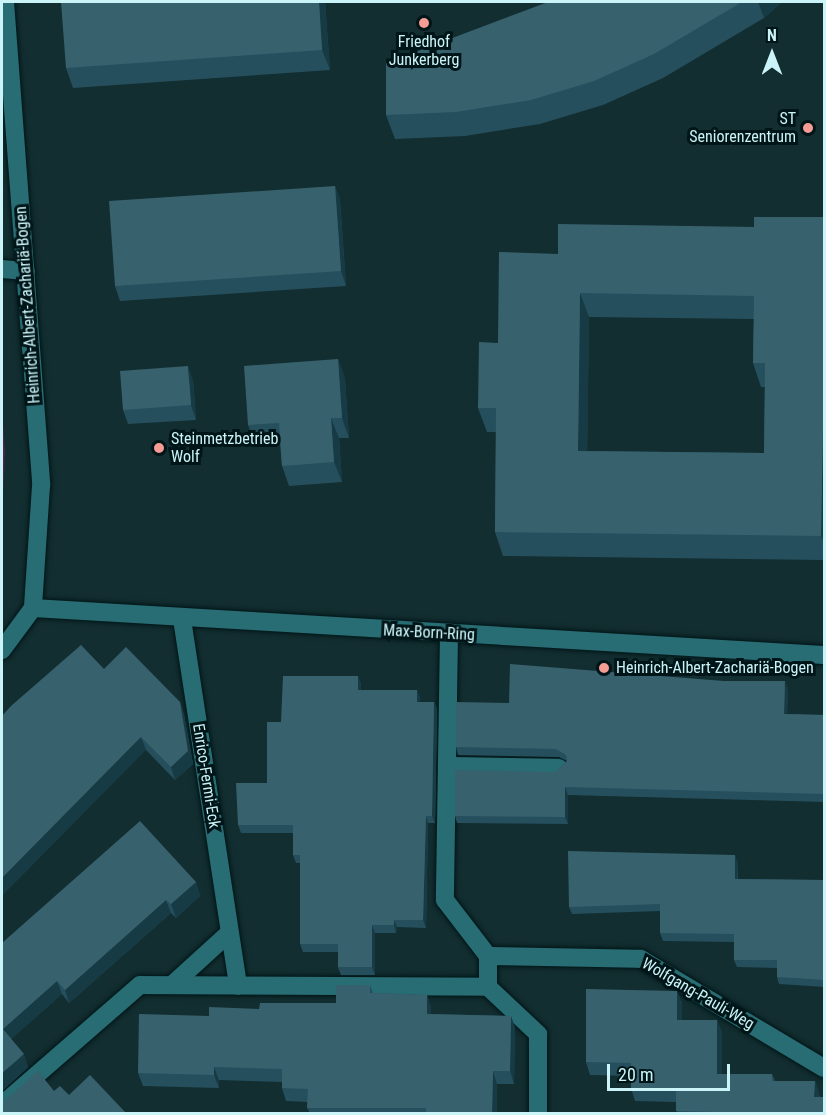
<!DOCTYPE html>
<html>
<head>
<meta charset="utf-8">
<style>
  body { margin:0 }
  #map { position:relative; width:826px; height:1115px; overflow:hidden; background:#122e30; font-family:"Roboto Condensed",sans-serif }
  div>[style] { position:absolute }
  [style*='--x'] { left:calc(var(--x)*1px); top:calc(var(--y)*1px); width:calc(var(--w)*1px); rotate:calc(var(--a)*1deg) }
  .green>* { inset:0; background:#4b254f }
  .roads { filter:drop-shadow(0 0 2px #001518) drop-shadow(0 0 2px #001518) }
  .minor>* { height:18px; margin:-9px; padding:0 9px; transform-origin:9px; border-radius:9px; background:#286d73 }
  .wall>* { inset:0; background:#264f5e }
  .shaded-wall>* { inset:0; background:#173b44 }
  .building>* { inset:0; background:#38616e }
  .dots>* { width:16px; height:16px; translate:-50% -50%; box-sizing:border-box; border:3px solid #001518; border-radius:50% }
  span { translate:-50% -50%; white-space:nowrap; text-align:center; line-height:1.15; -webkit-text-stroke:6px #001518; paint-order:stroke }
  .poi-label { font-size:16px; color:#cbf4f8 }
  .right { translate:-100% -50%; text-align:right }
  .left { translate:0 -50%; text-align:left }
  .street-label { font-size:16px; color:#cbf4f8 }
  .frame { position:absolute; inset:0; border:3px solid #cbf4f8; pointer-events:none }
  .north { position:absolute; left:742px; top:24px; width:60px; height:60px; -webkit-text-stroke:4px #001518; paint-order:stroke; rotate:0deg; font-size:16px; font-weight:700; line-height:24px; text-align:center; color:#cbf4f8 }
  .north::after { content:''; display:block; margin:auto; width:21px; height:27px; background:#cbf4f8; clip-path:polygon(50% 0,100% 100%,50% 72%,0 100%) }
  .scale { position:absolute; left:607px; top:1064px; width:123px; height:27px; box-sizing:border-box; border:3px solid #cbf4f8; border-top:0; padding-left:8px; font-size:18px; line-height:21px; white-space:nowrap; color:#cbf4f8; -webkit-text-stroke:4px #001518; paint-order:stroke }
</style>
</head>
<body>
<div id="map">
  <div class="green">
    <div style="clip-path:polygon(2px 408px,5px 452px,2px 519px)"></div>
  </div>
  <div class="roads">
    <div class="minor">
      <div style="--x:5;--y:2;--w:485;--a:85.7"></div>
      <div style="--x:41;--y:486;--w:122;--a:93.8"></div>
      <div style="--x:2;--y:269;--w:24;--a:5"></div>
      <div style="--x:33;--y:608;--w:792;--a:3.4"></div>
      <div style="--x:182;--y:619;--w:371;--a:81.3"></div>
      <div style="--x:449;--y:635;--w:265;--a:90.9"></div>
      <div style="--x:445;--y:900;--w:71;--a:52.5"></div>
      <div style="--x:488;--y:956;--w:31;--a:90"></div>
      <div style="--x:488;--y:987;--w:69;--a:43.2"></div>
      <div style="--x:538;--y:1034;--w:80;--a:90"></div>
      <div style="--x:2;--y:650;--w:52;--a:-53.6"></div>
      <div style="--x:447;--y:766;--w:112;--a:1"></div>
      <div style="--x:488;--y:956;--w:153;--a:1.1"></div>
      <div style="--x:641;--y:959;--w:213;--a:30.8"></div>
      <div style="--x:172;--y:985;--w:77;--a:-42.4"></div>
      <div style="--x:2;--y:1105;--w:183;--a:-41"></div>
      <div style="--x:140;--y:985;--w:348;--a:0.3"></div>
    </div>
  </div>
  <div class="wall">
    <div style="clip-path:polygon(325px 2px,330px 70px,73px 88px,66px 68px)"></div>
    <div style="clip-path:polygon(548px 2px,782px 2px,764px 18px,663px 78px,603px 105px,540px 124px,465px 136px,395px 139px,386px 115px)"></div>
    <div style="clip-path:polygon(335px 186px,340px 200px,346px 286px,120px 301px,115px 286px)"></div>
    <div style="clip-path:polygon(evenodd,825px 217px,825px 560px,503px 556px,495px 532px,496px 432px,487px 432px,478px 408px,498px 343px,558px 254px,825px 217px,589px 317px,754px 319px,753px 363px,761px 387px,765px 387px,764px 453px,587px 451px,589px 317px)"></div>
    <div style="clip-path:polygon(338px 359px,345px 379px,349px 438px,339px 438px,342px 482px,289px 486px,282px 466px,280px 443px,255px 444px,248px 425px)"></div>
    <div style="clip-path:polygon(193px 380px,196px 420px,128px 424px,123px 410px)"></div>
    <div style="clip-path:polygon(104px 669px,180px 702px,184px 715px,193px 764px,175px 780px,146px 750px)"></div>
    <div style="clip-path:polygon(358px 676px,361px 684px,361px 690px,417px 690px,420px 698px,420px 702px,434px 702px,437px 709px,435px 823px,428px 823px,426px 928px,397px 927px,396px 933px,375px 933px,375px 975px,341px 975px,338px 967px,338px 952px,303px 952px,300px 944px,300px 863px,296px 863px,293px 855px,293px 833px,241px 833px,238px 825px,267px 783px,281px 722px)"></div>
    <div style="clip-path:polygon(788px 688px,787px 714px,825px 715px,825px 802px,568px 795px,568px 824px,457px 823px,455px 816px,556px 772px,567px 761px,559px 757px,458px 755px,456px 747px,509px 703px)"></div>
    <div style="clip-path:polygon(738px 863px,738px 879px,825px 880px,825px 987px,779px 984px,777px 977px,777px 968px,737px 967px,734px 960px,734px 942px,663px 941px,660px 933px,660px 911px,572px 914px,569px 907px)"></div>
    <div style="clip-path:polygon(196px 882px,200px 896px,176px 918px,171px 913px,69px 1003px,62px 994px,11px 1039px,28px 1067px,2px 1091px,2px 943px)"></div>
    <div style="clip-path:polygon(370px 985px,373px 993px,427px 995px,431px 1008px,431px 1014px,511px 1016px,515px 1028px,514px 1084px,497px 1084px,497px 1113px,310px 1113px,307px 1108px,308px 1102px,286px 1101px,282px 1088px,282px 1082px,219px 1080px,219px 1088px,143px 1086px,138px 1073px,209px 1016px,259px 1009px,336px 1003px)"></div>
    <div style="clip-path:polygon(677px 991px,682px 1003px,682px 1020px,717px 1020px,722px 1033px,722px 1074px,772px 1074px,775px 1081px,815px 1081px,825px 1113px,677px 1113px,676px 1102px,635px 1101px,631px 1088px,631px 1076px,590px 1075px,586px 1062px)"></div>
  </div>
  <div class="shaded-wall">
    <div style="clip-path:polygon(319px 2px,325px 2px,330px 70px,322px 50px)"></div>
    <div style="clip-path:polygon(758px 2px,782px 2px,764px 18px)"></div>
    <div style="clip-path:polygon(335px 186px,340px 200px,346px 286px,341px 271px)"></div>
    <div style="clip-path:polygon(580px 293px,589px 317px,587px 475px,578px 451px)"></div>
    <div style="clip-path:polygon(825px 317px,825px 545px,821px 536px)"></div>
    <div style="clip-path:polygon(338px 359px,345px 379px,349px 438px,342px 418px)"></div>
    <div style="clip-path:polygon(188px 366px,193px 380px,196px 420px,191px 405px)"></div>
    <div style="clip-path:polygon(331px 418px,339px 438px,342px 482px,334px 462px)"></div>
    <div style="clip-path:polygon(358px 676px,361px 684px,361px 698px,358px 690px)"></div>
    <div style="clip-path:polygon(785px 681px,788px 688px,787px 722px,784px 714px)"></div>
    <div style="clip-path:polygon(417px 690px,420px 698px,420px 709px,417px 702px)"></div>
    <div style="clip-path:polygon(180px 702px,184px 715px,193px 764px,175px 780px,171px 767px)"></div>
    <div style="clip-path:polygon(434px 702px,437px 709px,435px 823px,432px 816px)"></div>
    <div style="clip-path:polygon(141px 737px,146px 750px,2px 896px,2px 878px)"></div>
    <div style="clip-path:polygon(565px 787px,568px 795px,568px 824px,565px 817px)"></div>
    <div style="clip-path:polygon(426px 816px,428px 823px,426px 928px,423px 920px)"></div>
    <div style="clip-path:polygon(735px 855px,738px 863px,737px 887px,735px 879px)"></div>
    <div style="clip-path:polygon(196px 882px,200px 896px,176px 918px,171px 904px)"></div>
    <div style="clip-path:polygon(166px 900px,171px 913px,69px 1003px,65px 990px)"></div>
    <div style="clip-path:polygon(394px 920px,397px 927px,396px 933px,394px 925px)"></div>
    <div style="clip-path:polygon(372px 925px,375px 933px,375px 975px,372px 967px)"></div>
    <div style="clip-path:polygon(57px 981px,62px 994px,8px 1042px,3px 1029px)"></div>
    <div style="clip-path:polygon(677px 991px,682px 1003px,682px 1033px,677px 1020px)"></div>
    <div style="clip-path:polygon(427px 995px,431px 1008px,431px 1027px,427px 1014px)"></div>
    <div style="clip-path:polygon(511px 1016px,515px 1028px,514px 1084px,510px 1071px)"></div>
    <div style="clip-path:polygon(717px 1020px,722px 1033px,722px 1087px,717px 1074px)"></div>
    <div style="clip-path:polygon(24px 1054px,28px 1067px,2px 1091px,2px 1073px)"></div>
    <div style="clip-path:polygon(214px 1067px,219px 1080px,219px 1088px,214px 1075px)"></div>
    <div style="clip-path:polygon(493px 1071px,497px 1084px,497px 1113px,492px 1113px)"></div>
    <div style="clip-path:polygon(815px 1081px,819px 1094px,819px 1110px,814px 1097px)"></div>
  </div>
  <div class="building">
    <div style="clip-path:polygon(61px 2px,319px 2px,322px 50px,66px 68px)"></div>
    <div style="clip-path:polygon(548px 2px,742px 2px,654px 54px,594px 81px,531px 100px,456px 112px,386px 115px,386px 63px)"></div>
    <div style="clip-path:polygon(335px 186px,341px 271px,115px 286px,109px 201px)"></div>
    <div style="clip-path:polygon(evenodd,754px 217px,825px 217px,825px 317px,821px 536px,495px 532px,496px 408px,478px 408px,479px 342px,498px 343px,499px 252px,558px 254px,558px 224px,754px 227px,754px 217px,580px 293px,754px 296px,753px 363px,765px 363px,764px 453px,578px 451px,580px 293px)"></div>
    <div style="clip-path:polygon(338px 359px,342px 418px,331px 418px,334px 462px,282px 466px,279px 423px,248px 425px,244px 366px)"></div>
    <div style="clip-path:polygon(188px 366px,191px 405px,123px 410px,120px 371px)"></div>
    <div style="clip-path:polygon(81px 645px,104px 669px,126px 647px,180px 702px,188px 751px,171px 767px,141px 737px,2px 878px,2px 716px,11px 706px)"></div>
    <div style="clip-path:polygon(510px 664px,724px 681px,785px 681px,784px 714px,825px 715px,825px 794px,565px 787px,565px 817px,455px 816px,455px 770px,556px 772px,567px 761px,566px 755px,556px 749px,456px 747px,456px 702px,509px 703px)"></div>
    <div style="clip-path:polygon(283px 676px,358px 676px,358px 690px,417px 690px,417px 702px,434px 702px,432px 816px,426px 816px,423px 920px,394px 920px,394px 925px,372px 925px,372px 967px,338px 967px,338px 944px,300px 944px,300px 855px,293px 855px,293px 825px,238px 825px,236px 783px,267px 783px,267px 722px,281px 722px)"></div>
    <div style="clip-path:polygon(140px 821px,196px 882px,171px 904px,166px 900px,65px 990px,57px 981px,3px 1029px,24px 1054px,2px 1073px,2px 943px)"></div>
    <div style="clip-path:polygon(568px 851px,735px 855px,735px 879px,825px 880px,825px 980px,777px 977px,777px 960px,734px 960px,734px 934px,660px 933px,660px 904px,569px 907px)"></div>
    <div style="clip-path:polygon(336px 985px,370px 985px,370px 993px,427px 995px,427px 1014px,511px 1016px,510px 1071px,493px 1071px,492px 1113px,426px 1113px,426px 1108px,307px 1108px,308px 1089px,282px 1088px,282px 1069px,214px 1067px,214px 1075px,138px 1073px,139px 1014px,209px 1016px,209px 1007px,259px 1009px,260px 1003px,336px 1003px)"></div>
    <div style="clip-path:polygon(586px 989px,677px 991px,677px 1020px,717px 1020px,717px 1074px,772px 1074px,772px 1081px,815px 1081px,814px 1097px,825px 1097px,825px 1113px,717px 1113px,717px 1112px,676px 1111px,676px 1089px,631px 1088px,631px 1063px,586px 1062px)"></div>
    <div style="clip-path:polygon(38px 1071px,54px 1091px,60px 1086px,69px 1095px,90px 1075px,126px 1113px,2px 1113px,2px 1101px,4px 1101px)"></div>
  </div>
  <div class="dots">
    <div style="left:424px;top:23px;background:#f59c95"></div>
    <div style="left:808px;top:128px;background:#f59c95"></div>
    <div style="left:159px;top:448px;background:#f59c95"></div>
    <div style="left:604px;top:668px;background:#f59c95"></div>
  </div>
  <div class="poi-label">
    <span style="left:424px;top:51px">Friedhof<br>Junkerberg</span>
    <span class="right" style="left:796px;top:128px">ST<br>Seniorenzentrum</span>
    <span class="left" style="left:171px;top:448px">Steinmetzbetrieb<br>Wolf</span>
    <span class="left" style="left:616px;top:668px">Heinrich-Albert-Zachariä-Bogen</span>
  </div>
  <div class="street-label">
    <span style="left:28px;top:305px;rotate:-94deg">Heinrich-Albert-Zachariä-Bogen</span>
    <span style="left:429px;top:633px;rotate:3deg">Max-Born-Ring</span>
    <span style="left:206px;top:776px;rotate:81deg">Enrico-Fermi-Eck</span>
    <span style="left:698px;top:994px;rotate:30deg">Wolfgang-Pauli-Weg</span>
  </div>
  <div class="frame"></div>
  <div class="north">N</div>
  <div class="scale">20 m</div>
</div>
</body>
</html>
